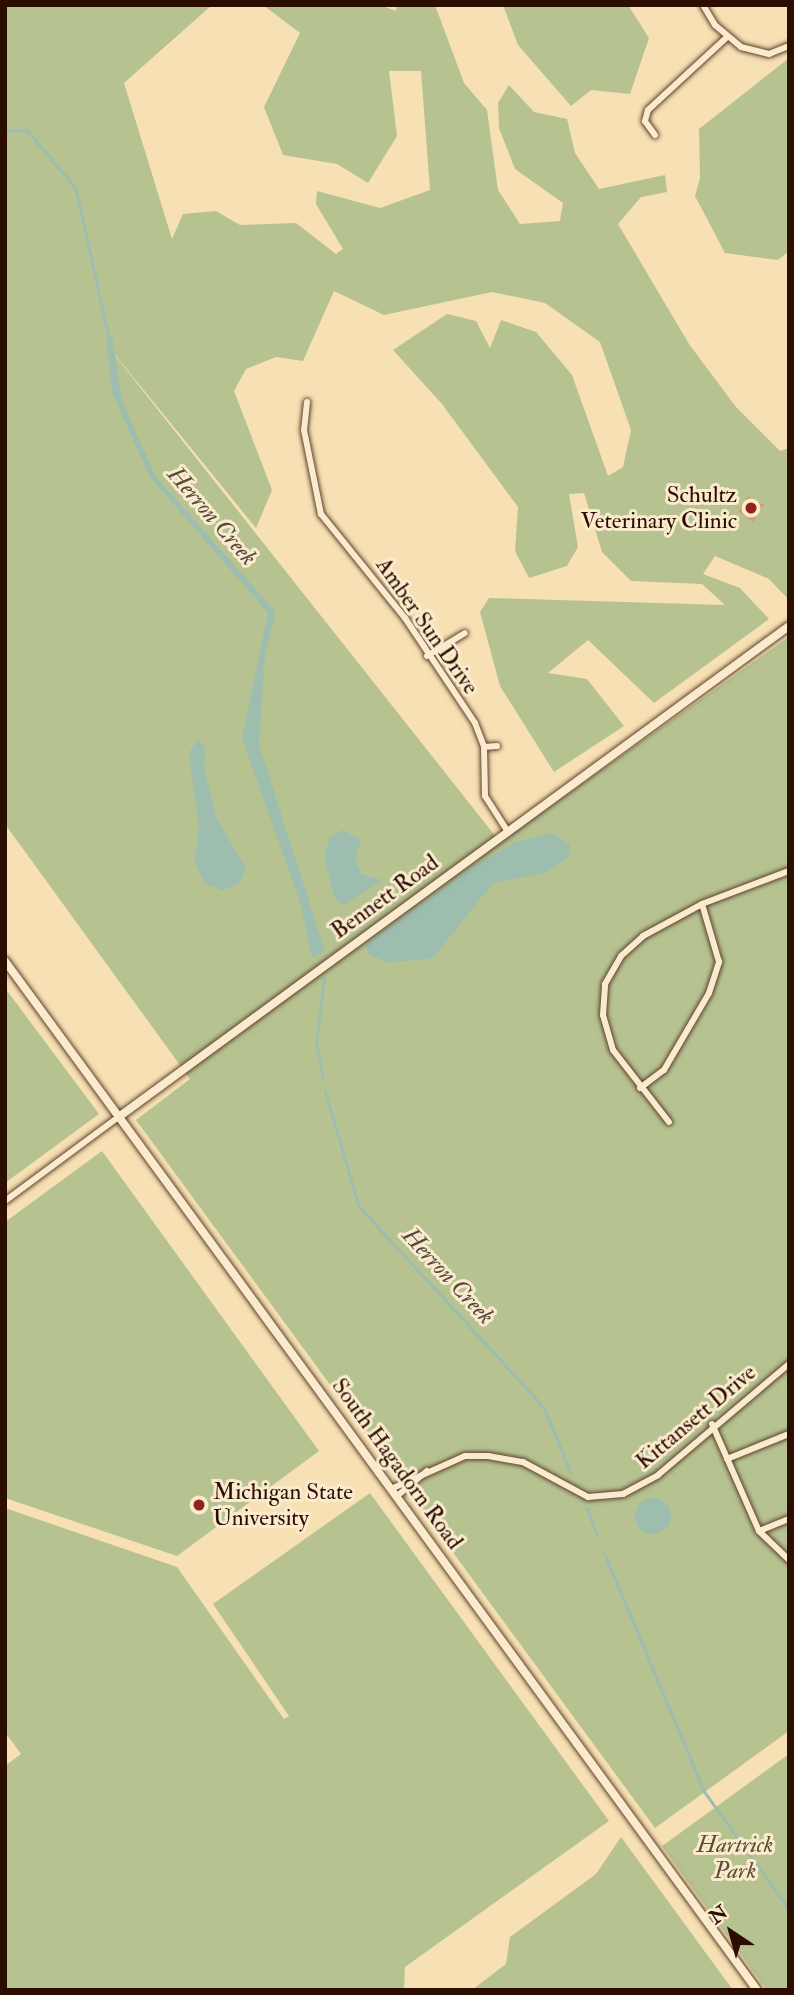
<!DOCTYPE html>
<html>
<head>
<meta charset="utf-8">
<style>
  body { margin:0 }
  #map { position:relative; width:794px; height:1995px; overflow:hidden; background:#f7e0b3; font-family:"IM FELL Double Pica",serif }
  div>[style] { position:absolute }
  [style*='--x'] { left:calc(var(--x)*1px); top:calc(var(--y)*1px); width:calc(var(--w)*1px); rotate:calc(var(--a)*1deg) }
  .green>* { inset:0; background:#b6c391 }
  .water>* { inset:0; background:#9dbdaf }
  .round { border-radius:50% }
  .stream>* { height:2.5px; margin:-1.25px; padding:0 1.25px; transform-origin:1.25px; border-radius:1.25px; background:#9dbdaf }
  .building>* { inset:0; background:#d99c70 }
  .roads { filter:drop-shadow(0 0 2px #5f422d) drop-shadow(0 0 2px #5f422d) }
  .minor>* { height:6px; margin:-3px; padding:0 3px; transform-origin:3px; border-radius:3px; background:#faebce }
  .tertiary>* { height:8px; margin:-4px; padding:0 4px; transform-origin:4px; border-radius:4px; background:#faebce }
  .dots>* { width:19px; height:19px; translate:-50% -50%; box-sizing:border-box; border:4px solid #faebce; border-radius:50% }
  span { translate:-50% -50%; white-space:nowrap; text-align:center; line-height:1.15; -webkit-text-stroke:6px #faebce; paint-order:stroke }
  .poi-label { font-size:23px; color:#2c0e00 }
  .right { translate:-100% -50%; text-align:right }
  .left { translate:0 -50%; text-align:left }
  .street-label { font-size:23px; color:#2c0e00 }
  .park-label { font-size:23px; color:#5c4d33; font-style:italic }
  .water-label { font-size:24px; color:#544b3d; font-style:italic }
  .frame { position:absolute; inset:0; border:7px solid #2c0e00; pointer-events:none }
  .north { position:absolute; left:696px; top:1897px; width:70px; height:70px; -webkit-text-stroke:5px #faebce; paint-order:stroke; rotate:324deg; font-size:19px; font-weight:700; line-height:28px; text-align:center; color:#2c0e00 }
  .north::after { content:''; display:block; margin:auto; width:24px; height:32px; background:#2c0e00; clip-path:polygon(50% 0,100% 100%,50% 72%,0 100%) }
</style>
</head>
<body>
<div id="map">
  <div class="green">
    <div style="clip-path:polygon(5px 5px,212px 5px,124px 83px,172px 239px,183px 214px,216px 211px,240px 225px,296px 223px,336px 254px,343px 249px,316px 204px,317px 191px,380px 208px,430px 190px,421px 71px,389px 71px,397px 136px,368px 183px,337px 164px,283px 155px,264px 107px,300px 33px,263px 5px,380px 5px,396px 11px,397px 5px,435px 5px,464px 83px,487px 110px,498px 190px,520px 224px,560px 221px,563px 203px,515px 169px,499px 128px,498px 103px,509px 85px,534px 112px,567px 119px,575px 153px,599px 189px,665px 175px,667px 192px,641px 197px,618px 224px,689px 344px,736px 407px,780px 451px,789px 448px,789px 600px,769px 579px,715px 556px,703px 574px,740px 588px,769px 619px,654px 703px,588px 640px,548px 673px,587px 679px,624px 726px,554px 772px,500px 686px,480px 612px,489px 598px,725px 605px,702px 584px,631px 581px,602px 552px,584px 493px,569px 494px,578px 547px,567px 566px,529px 578px,515px 551px,518px 507px,442px 404px,393px 350px,447px 314px,476px 321px,490px 348px,501px 320px,536px 332px,572px 375px,608px 476px,623px 467px,631px 430px,600px 342px,545px 303px,492px 292px,384px 315px,334px 291px,303px 361px,276px 357px,246px 369px,234px 391px,272px 490px,256px 528px,98px 334px,500px 842px,789px 637px,789px 1731px,655px 1828px,136px 1120px,190px 1079px,5px 824px)"></div>
    <div style="clip-path:polygon(503px 5px,628px 5px,649px 38px,630px 94px,591px 90px,571px 106px,518px 45px)"></div>
    <div style="clip-path:polygon(789px 58px,789px 251px,778px 260px,725px 253px,695px 196px,700px 178px,699px 129px)"></div>
    <div style="clip-path:polygon(5px 988px,99px 1114px,5px 1183px)"></div>
    <div style="clip-path:polygon(102px 1151px,319px 1451px,177px 1556px,5px 1498px,5px 1222px)"></div>
    <div style="clip-path:polygon(370px 1493px,609px 1821px,405px 1967px,404px 1990px,5px 1990px,5px 1766px,21px 1754px,5px 1732px,5px 1508px,177px 1567px,284px 1719px,289px 1716px,213px 1604px)"></div>
    <div style="clip-path:polygon(789px 1754px,789px 1990px,767px 1990px,662px 1846px)"></div>
    <div style="clip-path:polygon(621px 1837px,733px 1990px,472px 1990px,506px 1964px,510px 1937px,596px 1874px)"></div>
  </div>
  <div class="water">
    <div style="clip-path:polygon(112px 336px,122px 401px,156px 477px,276px 612px,265px 654px,259px 745px,325px 951px,312px 958px,300px 902px,242px 738px,268px 613px,150px 477px,112px 393px,106px 337px)"></div>
    <div style="clip-path:polygon(198px 739px,205px 748px,204px 766px,217px 819px,246px 868px,240px 883px,223px 890px,205px 884px,194px 862px,199px 830px,189px 753px)"></div>
    <div style="clip-path:polygon(343px 830px,361px 840px,355px 858px,361px 874px,382px 880px,343px 905px,334px 897px,324px 856px,330px 837px)"></div>
    <div style="clip-path:polygon(552px 833px,570px 845px,568px 858px,544px 873px,493px 883px,433px 958px,386px 963px,368px 953px,366px 945px,373px 939px,475px 865px,514px 843px)"></div>
    <div class="round" style="left:635px;top:1498px;width:36px;height:36px"></div>
  </div>
  <div class="stream">
    <div style="--x:5;--y:131;--w:22;--a:-3"></div>
    <div style="--x:27;--y:130;--w:76;--a:49.8"></div>
    <div style="--x:76;--y:188;--w:154;--a:77.6"></div>
    <div style="--x:323;--y:1079;--w:37;--a:-101"></div>
    <div style="--x:316;--y:1043;--w:65;--a:-83"></div>
    <div style="--x:325;--y:1090;--w:121;--a:73.7"></div>
    <div style="--x:359;--y:1206;--w:273;--a:47.4"></div>
    <div style="--x:544;--y:1407;--w:71;--a:67.8"></div>
    <div style="--x:587;--y:1508;--w:28;--a:69"></div>
    <div style="--x:605;--y:1554;--w:257;--a:67.3"></div>
    <div style="--x:704;--y:1791;--w:145;--a:54.2"></div>
  </div>
  <div class="building">
    <div style="clip-path:polygon(748px 496px,764px 505px,753px 522px,738px 511px)"></div>
  </div>
  <div class="roads">
    <div class="minor">
      <div style="--x:703;--y:5;--w:23;--a:59"></div>
      <div style="--x:715;--y:25;--w:34;--a:40"></div>
      <div style="--x:741;--y:47;--w:29;--a:14"></div>
      <div style="--x:769;--y:54;--w:22;--a:-22"></div>
      <div style="--x:655;--y:135;--w:17;--a:-126"></div>
      <div style="--x:645;--y:121;--w:11;--a:-75"></div>
      <div style="--x:648;--y:110;--w:108;--a:-42.7"></div>
      <div style="--x:307;--y:402;--w:28;--a:96"></div>
      <div style="--x:304;--y:430;--w:86;--a:78.6"></div>
      <div style="--x:321;--y:514;--w:134;--a:51.1"></div>
      <div style="--x:405;--y:618;--w:126;--a:56.3"></div>
      <div style="--x:475;--y:723;--w:26;--a:69"></div>
      <div style="--x:484;--y:747;--w:49;--a:88.8"></div>
      <div style="--x:485;--y:796;--w:43;--a:57.4"></div>
      <div style="--x:427;--y:656;--w:44;--a:-31.2"></div>
      <div style="--x:484;--y:747;--w:13;--a:-4"></div>
      <div style="--x:640;--y:1088;--w:30;--a:-37"></div>
      <div style="--x:664;--y:1070;--w:89;--a:-59.7"></div>
      <div style="--x:709;--y:993;--w:33;--a:-72"></div>
      <div style="--x:719;--y:962;--w:60;--a:-106.3"></div>
      <div style="--x:669;--y:1122;--w:91;--a:-127.9"></div>
      <div style="--x:613;--y:1050;--w:36;--a:-106"></div>
      <div style="--x:603;--y:1015;--w:31;--a:-86"></div>
      <div style="--x:605;--y:984;--w:32;--a:-60"></div>
      <div style="--x:621;--y:956;--w:30;--a:-42"></div>
      <div style="--x:643;--y:936;--w:67;--a:-28.5"></div>
      <div style="--x:702;--y:904;--w:93;--a:-20.8"></div>
      <div style="--x:5;--y:1201;--w:143;--a:-36.5"></div>
      <div style="--x:712;--y:1424;--w:117;--a:66.3"></div>
      <div style="--x:759;--y:1531;--w:42;--a:44"></div>
      <div style="--x:727;--y:1459;--w:67;--a:-22"></div>
      <div style="--x:391;--y:1489;--w:81;--a:-24"></div>
      <div style="--x:465;--y:1456;--w:23;--a:0"></div>
      <div style="--x:488;--y:1456;--w:36;--a:10"></div>
      <div style="--x:523;--y:1462;--w:74;--a:28.3"></div>
      <div style="--x:588;--y:1497;--w:35;--a:-5"></div>
      <div style="--x:623;--y:1494;--w:40;--a:-28"></div>
      <div style="--x:658;--y:1475;--w:172;--a:-40.3"></div>
      <div style="--x:397;--y:1496;--w:39;--a:-40"></div>
      <div style="--x:759;--y:1531;--w:32;--a:-22"></div>
    </div>
    <div class="tertiary">
      <div style="--x:5;--y:961;--w:1274;--a:53.84"></div>
      <div style="--x:120;--y:1116;--w:829;--a:-36.22"></div>
    </div>
  </div>
  <div class="dots">
    <div style="left:751px;top:508px;background:#8f2418"></div>
    <div style="left:199px;top:1505px;background:#8f2418"></div>
  </div>
  <div class="poi-label">
    <span class="right" style="left:737px;top:508px">Schultz<br>Veterinary Clinic</span>
    <span class="left" style="left:213px;top:1505px">Michigan State<br>University</span>
  </div>
  <div class="street-label">
    <span style="left:427px;top:626px;rotate:55deg">Amber Sun Drive</span>
    <span style="left:385px;top:897px;rotate:-36deg">Bennett Road</span>
    <span style="left:696px;top:1417px;rotate:-40deg">Kittansett Drive</span>
    <span style="left:397px;top:1464px;rotate:54deg">South Hagadorn Road</span>
  </div>
  <div class="park-label">
    <span style="left:735px;top:1858px">Hartrick<br>Park</span>
  </div>
  <div class="water-label">
    <span style="left:212px;top:516px;rotate:49deg">Herron Creek</span>
    <span style="left:448px;top:1276px;rotate:47deg">Herron Creek</span>
  </div>
  <div class="frame"></div>
  <div class="north">N</div>
</div>
</body>
</html>
